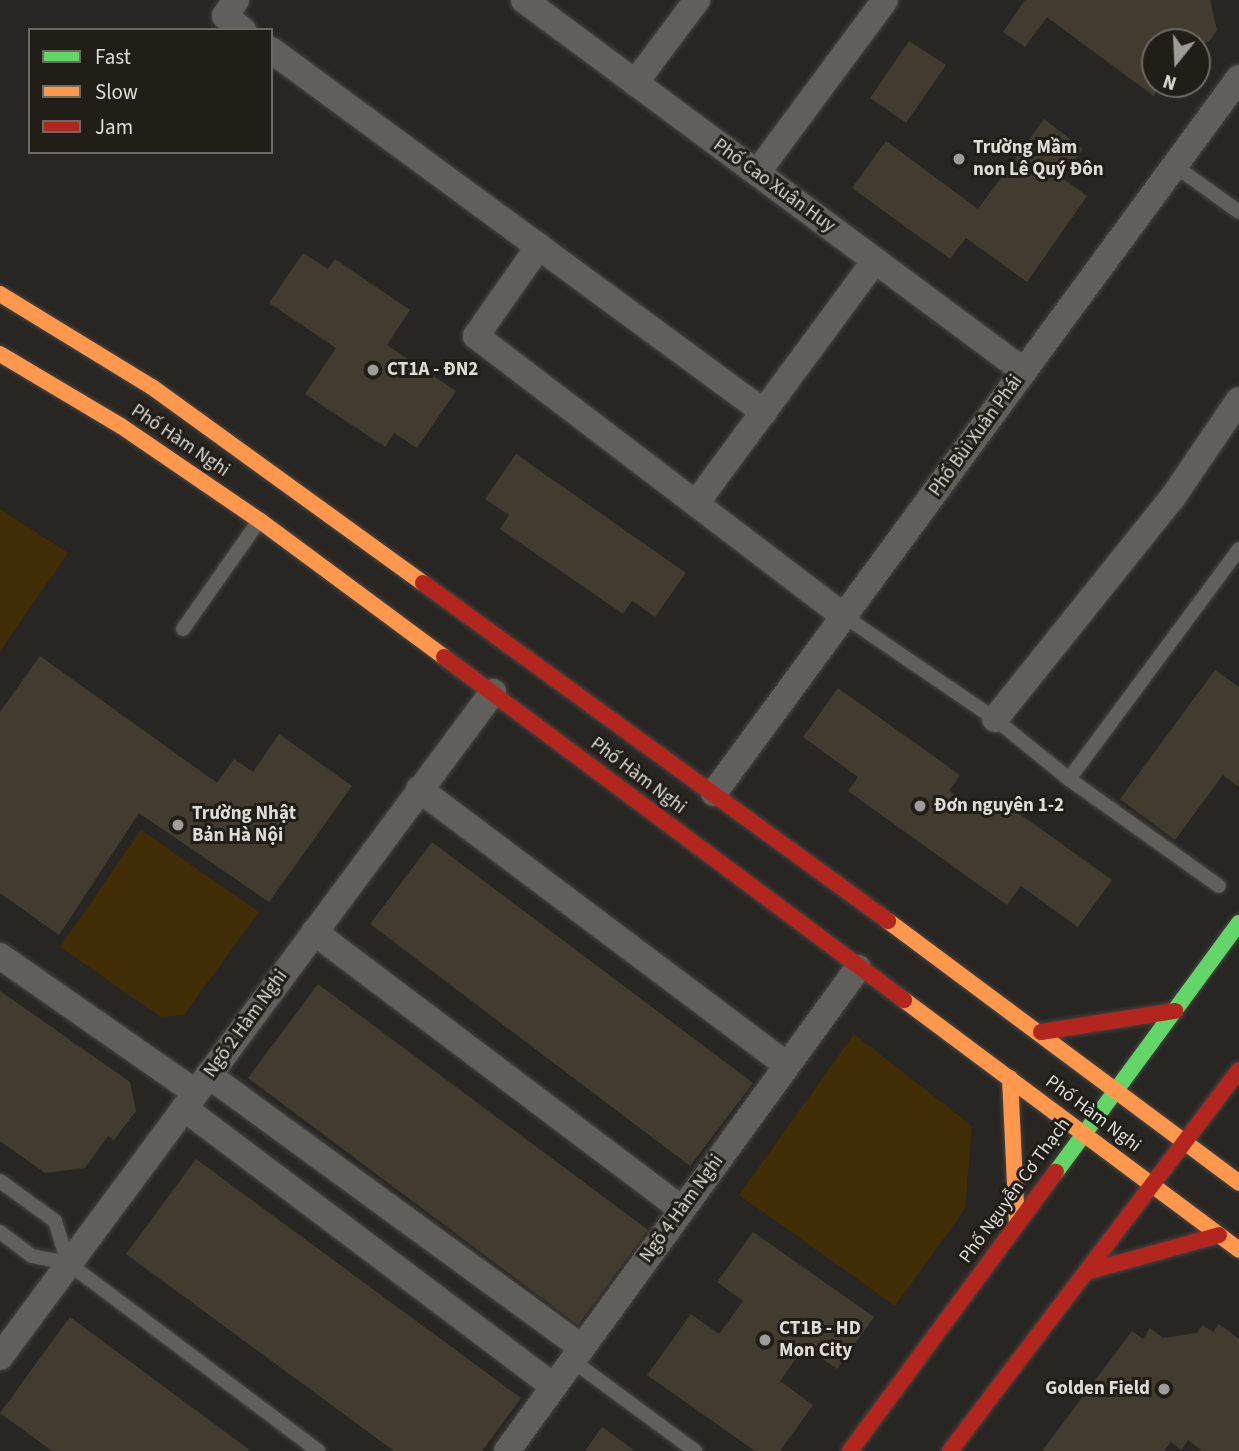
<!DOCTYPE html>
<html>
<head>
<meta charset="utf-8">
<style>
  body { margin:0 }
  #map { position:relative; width:1239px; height:1451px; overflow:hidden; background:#282623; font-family:"Source Sans 3",sans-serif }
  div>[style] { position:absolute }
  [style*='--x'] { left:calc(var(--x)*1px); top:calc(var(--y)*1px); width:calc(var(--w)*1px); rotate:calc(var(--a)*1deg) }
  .green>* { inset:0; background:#402c05 }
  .building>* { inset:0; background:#423c30 }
  .roads { filter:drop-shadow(0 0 2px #464441) drop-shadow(0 0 2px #464441) }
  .lane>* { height:14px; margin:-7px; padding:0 7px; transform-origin:7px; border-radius:7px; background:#615f5c }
  .street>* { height:26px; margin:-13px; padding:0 13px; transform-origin:13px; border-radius:13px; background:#615f5c }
  .fast>* { height:16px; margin:-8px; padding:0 8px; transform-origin:8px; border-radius:8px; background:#63d668 }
  .slow>* { height:16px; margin:-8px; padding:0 8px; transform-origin:8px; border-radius:8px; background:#ff974d }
  .jam>* { height:16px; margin:-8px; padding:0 8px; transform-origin:8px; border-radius:8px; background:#b3261e }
  .dots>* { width:19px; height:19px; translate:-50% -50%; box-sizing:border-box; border:4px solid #211d17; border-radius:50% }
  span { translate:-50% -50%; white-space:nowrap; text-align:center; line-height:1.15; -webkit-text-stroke:6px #211d17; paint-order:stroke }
  .poi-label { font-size:19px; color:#dedcd7; font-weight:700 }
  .left { translate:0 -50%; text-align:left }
  .right { translate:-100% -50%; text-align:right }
  .street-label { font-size:19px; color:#dedcd7 }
  .legend { position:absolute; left:28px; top:28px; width:245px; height:126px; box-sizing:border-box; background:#211d17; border:2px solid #6d6964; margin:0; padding:9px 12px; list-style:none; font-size:21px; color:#dedcd7 }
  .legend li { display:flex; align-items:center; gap:14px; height:35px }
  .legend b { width:35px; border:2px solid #6d6964 }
  .north { position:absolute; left:1141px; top:28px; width:70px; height:70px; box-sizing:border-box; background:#211d17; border:2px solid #6d6964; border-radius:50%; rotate:198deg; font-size:19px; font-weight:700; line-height:28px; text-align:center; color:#dedcd7 }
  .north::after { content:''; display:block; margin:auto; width:24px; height:32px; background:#9e9c98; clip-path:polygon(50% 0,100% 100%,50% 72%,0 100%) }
</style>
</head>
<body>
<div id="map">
  <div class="green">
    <div style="clip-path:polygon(0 509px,68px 553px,0 651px)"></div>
    <div style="clip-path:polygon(141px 830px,259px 912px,184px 1015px,161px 1017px,60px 947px)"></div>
    <div style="clip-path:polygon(854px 1034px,972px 1126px,965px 1209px,895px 1306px,739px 1195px)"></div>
  </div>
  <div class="building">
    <div style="clip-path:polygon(1025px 0,1210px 0,1217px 30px,1209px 42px,1155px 42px,1155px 97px,1047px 17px,1025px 47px,1003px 32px)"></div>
    <div style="clip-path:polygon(909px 41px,946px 65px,906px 123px,870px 98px)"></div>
    <div style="clip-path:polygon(1044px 119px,1083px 149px,1061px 177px,1087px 196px,1027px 282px,966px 238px,950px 259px,852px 188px,886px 141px,978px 209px)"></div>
    <div style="clip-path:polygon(303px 253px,328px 269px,335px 259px,410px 310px,387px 345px,456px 391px,417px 448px,394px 433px,385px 447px,305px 394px,336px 348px,269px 303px)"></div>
    <div style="clip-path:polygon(516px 454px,686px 573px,655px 617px,632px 601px,623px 614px,500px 529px,509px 515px,485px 499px)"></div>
    <div style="clip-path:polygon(40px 656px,217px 783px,234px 759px,253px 772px,279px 734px,352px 786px,269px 902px,139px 813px,59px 935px,0 893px,0 712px)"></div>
    <div style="clip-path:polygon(1215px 670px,1239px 687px,1239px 787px,1223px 775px,1175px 840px,1120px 799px)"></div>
    <div style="clip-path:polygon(838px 688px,960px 775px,949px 791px,983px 815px,996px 797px,1112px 880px,1078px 927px,1021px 886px,1007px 905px,848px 791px,858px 777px,803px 737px)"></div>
    <div style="clip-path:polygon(432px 842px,753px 1083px,690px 1166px,370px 924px)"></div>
    <div style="clip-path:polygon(318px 984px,648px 1230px,578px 1325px,248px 1078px)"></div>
    <div style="clip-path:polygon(0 991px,130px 1082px,136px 1111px,114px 1140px,108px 1136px,85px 1168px,45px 1173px,0 1141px)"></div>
    <div style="clip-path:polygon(196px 1159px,521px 1398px,482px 1451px,394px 1451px,126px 1254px)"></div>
    <div style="clip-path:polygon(753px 1232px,874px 1317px,837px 1369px,805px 1346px,780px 1381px,813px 1405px,780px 1451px,755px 1451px,647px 1375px,691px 1314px,719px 1334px,743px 1301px,717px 1282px)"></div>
    <div style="clip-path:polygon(70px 1317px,251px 1451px,52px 1451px,0 1413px)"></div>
    <div style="clip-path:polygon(1219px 1324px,1239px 1339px,1239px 1451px,1202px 1451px,1188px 1440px,1181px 1450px,1171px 1442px,1164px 1451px,1042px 1451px,1132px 1331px,1143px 1339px,1150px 1328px,1163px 1338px,1196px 1333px,1203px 1325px,1213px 1332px)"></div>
    <div style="clip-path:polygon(602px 1427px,635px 1451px,585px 1451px)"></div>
  </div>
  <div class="roads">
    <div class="lane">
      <div style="--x:1175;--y:166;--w:79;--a:35.7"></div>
      <div style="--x:844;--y:616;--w:183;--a:34.3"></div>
      <div style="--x:995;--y:719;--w:95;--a:39"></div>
      <div style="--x:1069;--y:779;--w:286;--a:-53.5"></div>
      <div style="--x:183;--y:629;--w:132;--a:-54.9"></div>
      <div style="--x:1069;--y:779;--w:184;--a:35.5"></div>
      <div style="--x:0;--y:1181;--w:68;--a:36"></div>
      <div style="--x:55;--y:1221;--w:44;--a:72.8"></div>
      <div style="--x:0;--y:1232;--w:40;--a:37"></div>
      <div style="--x:32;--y:1256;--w:37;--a:11"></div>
      <div style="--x:68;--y:1263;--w:313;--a:36.9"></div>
      <div style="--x:573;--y:1361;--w:152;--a:36.4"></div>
    </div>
    <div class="street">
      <div style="--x:236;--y:0;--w:19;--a:125"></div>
      <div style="--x:225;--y:16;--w:23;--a:38"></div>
      <div style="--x:524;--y:0;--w:623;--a:36.58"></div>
      <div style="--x:271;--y:50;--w:612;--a:36.29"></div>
      <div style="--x:635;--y:83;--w:104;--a:-53.2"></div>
      <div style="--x:757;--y:173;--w:215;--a:-53.5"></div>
      <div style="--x:539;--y:246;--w:110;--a:125"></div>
      <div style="--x:476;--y:336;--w:462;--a:37.3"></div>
      <div style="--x:697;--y:502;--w:300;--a:-53.6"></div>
      <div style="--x:995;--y:719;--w:285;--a:-51.3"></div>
      <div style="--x:1173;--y:497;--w:117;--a:-55.8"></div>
      <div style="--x:419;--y:789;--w:460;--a:36.9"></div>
      <div style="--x:714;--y:793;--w:887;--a:-53.71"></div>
      <div style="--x:314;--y:932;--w:461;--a:37"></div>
      <div style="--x:0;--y:956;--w:238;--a:34.9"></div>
      <div style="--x:208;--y:1075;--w:463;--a:36.1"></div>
      <div style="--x:184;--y:1108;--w:463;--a:37"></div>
      <div style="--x:0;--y:1357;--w:828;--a:-53.45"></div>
      <div style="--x:507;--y:1451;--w:597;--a:-53.99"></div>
    </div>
    <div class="fast">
      <div style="--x:1056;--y:1172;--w:309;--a:-53.7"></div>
    </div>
    <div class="slow">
      <div style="--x:0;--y:294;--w:178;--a:31.5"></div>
      <div style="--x:152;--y:387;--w:334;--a:35.9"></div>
      <div style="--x:0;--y:354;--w:141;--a:30.8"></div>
      <div style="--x:121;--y:426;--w:167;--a:34.3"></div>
      <div style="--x:259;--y:520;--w:230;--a:36.5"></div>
      <div style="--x:888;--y:921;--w:438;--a:36.7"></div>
      <div style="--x:904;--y:1000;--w:418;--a:36.7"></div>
      <div style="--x:1010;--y:1078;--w:146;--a:87.3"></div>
    </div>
    <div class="jam">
      <div style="--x:423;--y:583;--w:575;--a:36.01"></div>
      <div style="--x:444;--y:657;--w:574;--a:36.71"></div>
      <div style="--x:1041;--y:1032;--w:136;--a:-8.9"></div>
      <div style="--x:1086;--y:1272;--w:138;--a:-15.5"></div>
      <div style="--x:850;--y:1451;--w:347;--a:-53.6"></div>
      <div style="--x:950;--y:1451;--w:478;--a:-52.8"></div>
    </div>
  </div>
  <div class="dots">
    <div style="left:959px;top:159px;background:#9e9c98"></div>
    <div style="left:373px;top:370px;background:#9e9c98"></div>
    <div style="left:920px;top:806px;background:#9e9c98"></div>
    <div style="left:178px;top:825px;background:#9e9c98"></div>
    <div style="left:765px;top:1340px;background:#9e9c98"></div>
    <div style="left:1164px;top:1389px;background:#9e9c98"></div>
  </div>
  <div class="poi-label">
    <span class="left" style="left:973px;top:159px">Trường Mầm<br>non Lê Quý Đôn</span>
    <span class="left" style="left:387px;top:370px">CT1A - ĐN2</span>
    <span class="left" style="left:934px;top:806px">Đơn nguyên 1-2</span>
    <span class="left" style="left:192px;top:825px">Trường Nhật<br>Bản Hà Nội</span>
    <span class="left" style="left:779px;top:1340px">CT1B - HD<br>Mon City</span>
    <span class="right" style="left:1150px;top:1389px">Golden Field</span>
  </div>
  <div class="street-label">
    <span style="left:774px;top:186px;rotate:36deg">Phố Cao Xuân Huy</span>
    <span style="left:976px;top:436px;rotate:-54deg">Phố Bùi Xuân Phái</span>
    <span style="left:180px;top:441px;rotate:34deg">Phố Hàm Nghi</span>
    <span style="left:638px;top:776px;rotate:37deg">Phố Hàm Nghi</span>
    <span style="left:246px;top:1024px;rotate:-54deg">Ngõ 2 Hàm Nghi</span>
    <span style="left:1093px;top:1114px;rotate:37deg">Phố Hàm Nghi</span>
    <span style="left:1015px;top:1191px;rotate:-54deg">Phố Nguyễn Cơ Thạch</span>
    <span style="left:682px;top:1209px;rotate:-54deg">Ngõ 4 Hàm Nghi</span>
  </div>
  <ul class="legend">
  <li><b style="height:9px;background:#63d668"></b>Fast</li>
  <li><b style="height:9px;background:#ff974d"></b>Slow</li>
  <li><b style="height:9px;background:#b3261e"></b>Jam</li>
  </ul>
  <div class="north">N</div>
</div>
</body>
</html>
